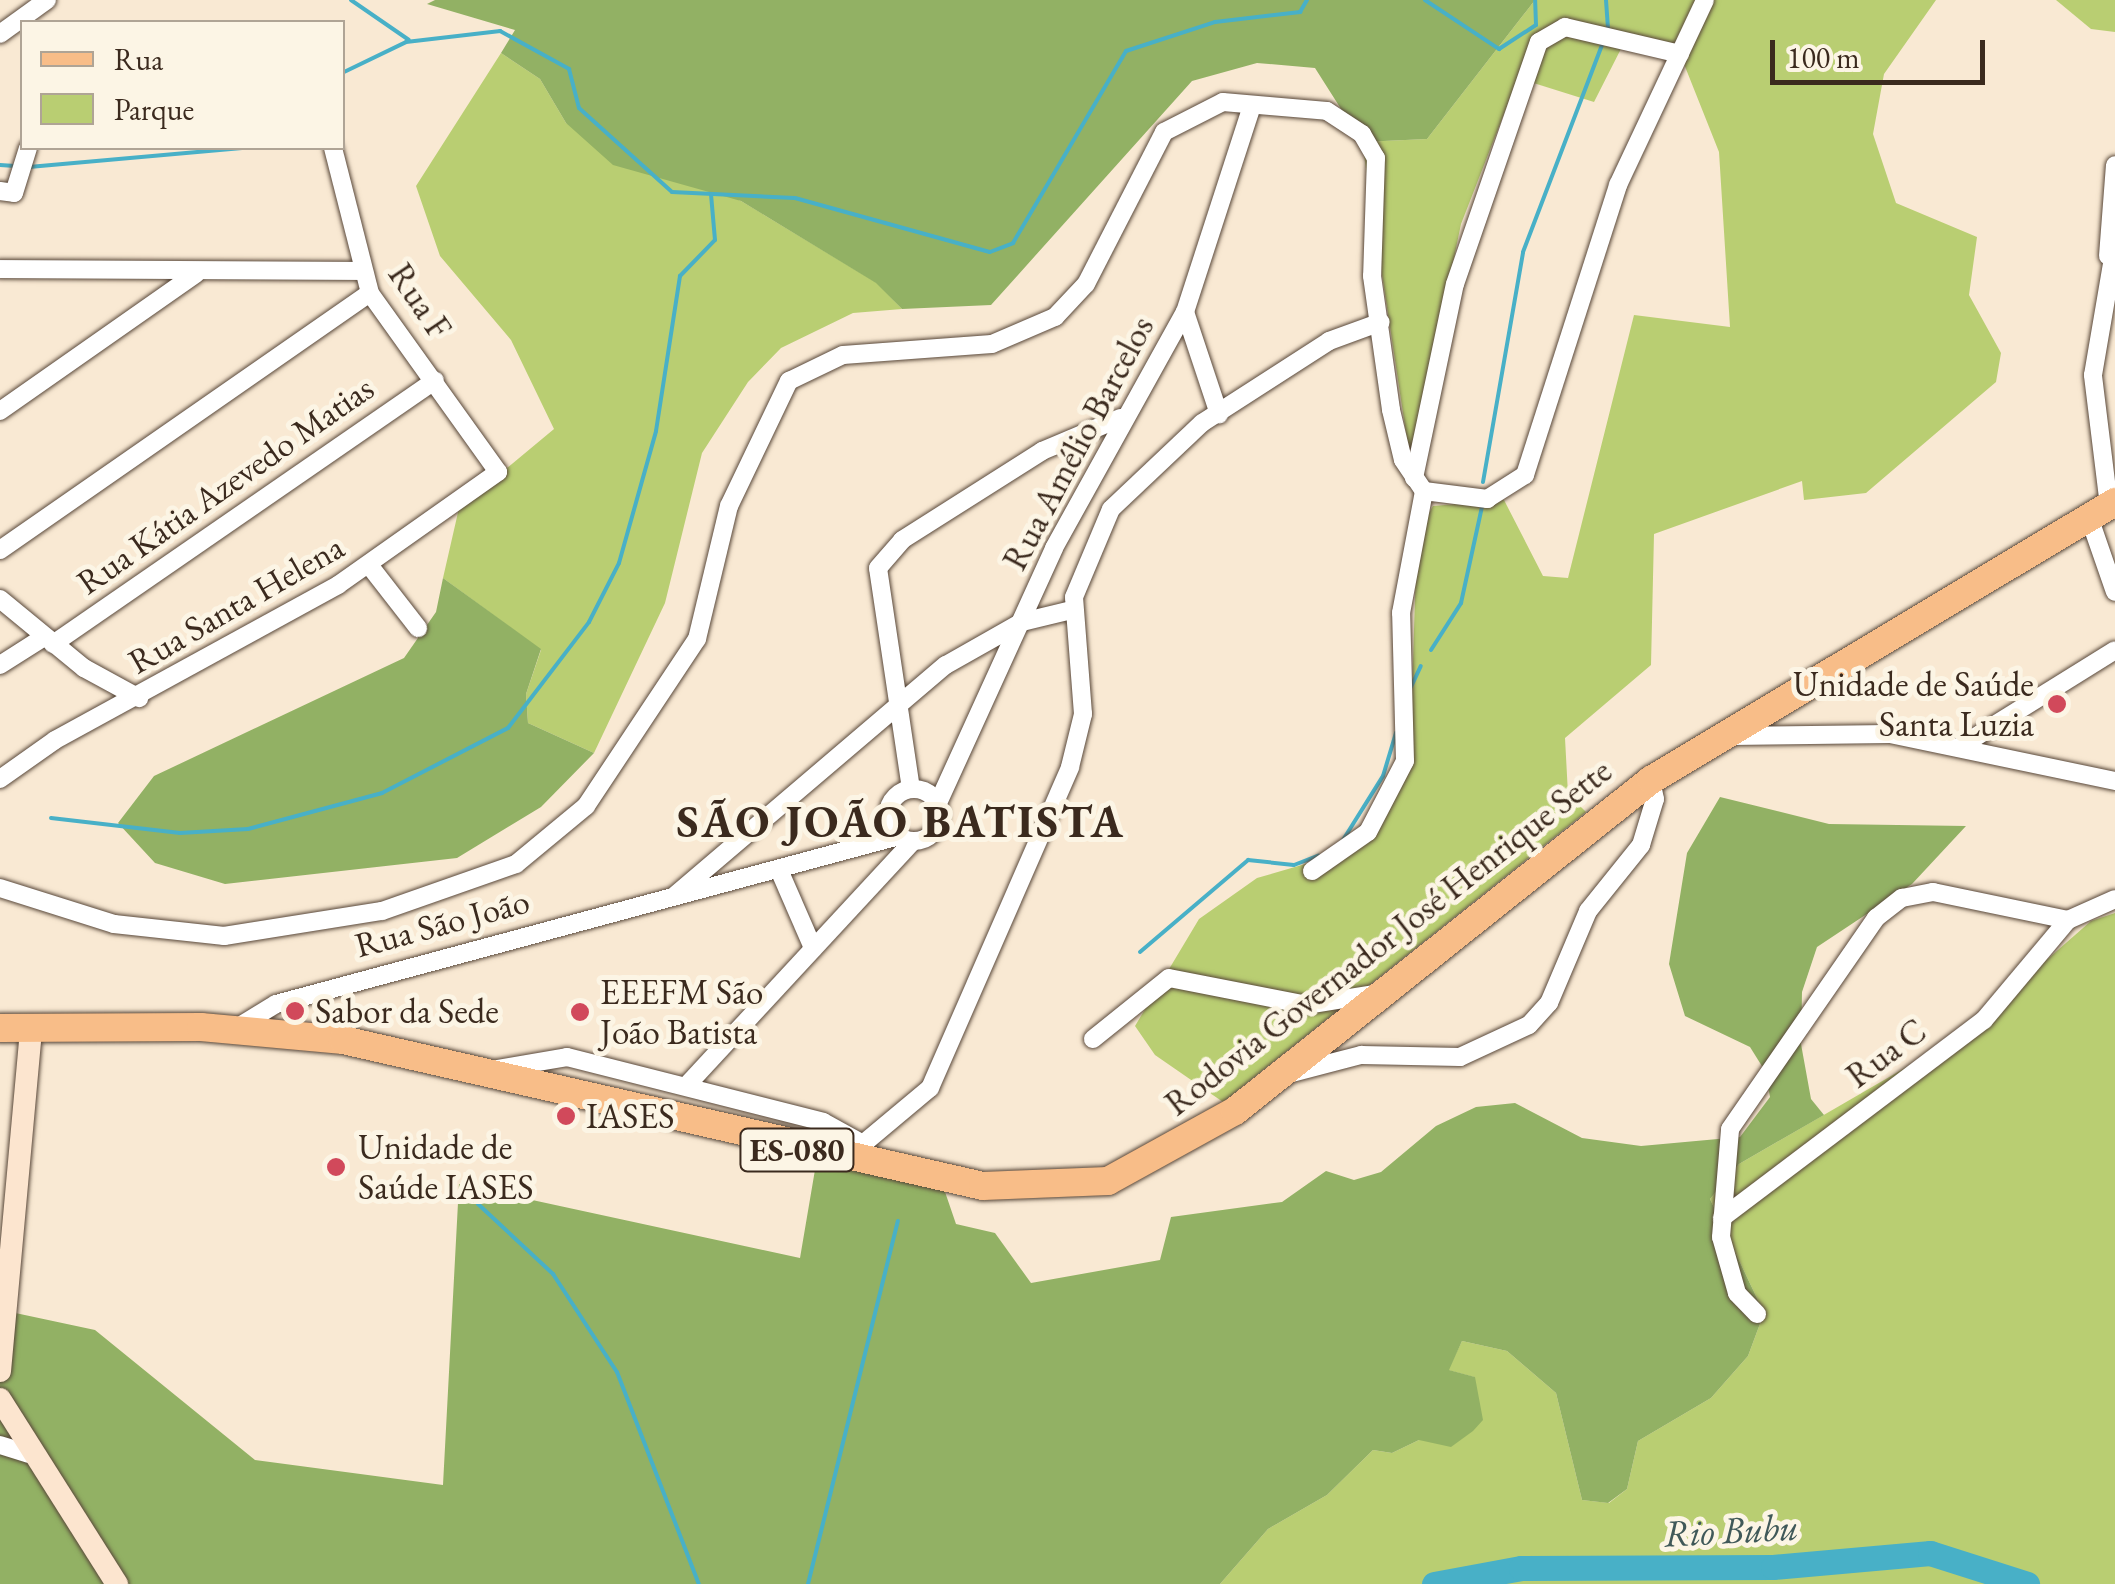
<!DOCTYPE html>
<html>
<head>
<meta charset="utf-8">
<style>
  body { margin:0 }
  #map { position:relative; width:2115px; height:1584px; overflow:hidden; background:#f9e9d3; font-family:"EB Garamond",serif }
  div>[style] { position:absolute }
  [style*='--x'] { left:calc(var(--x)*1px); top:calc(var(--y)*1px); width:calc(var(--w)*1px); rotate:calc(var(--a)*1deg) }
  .green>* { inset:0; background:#b9ce72 }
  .forest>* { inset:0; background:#92b164 }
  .stream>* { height:4px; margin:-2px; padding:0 2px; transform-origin:2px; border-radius:2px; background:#48b0c7 }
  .river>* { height:25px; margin:-12.5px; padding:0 12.5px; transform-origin:12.5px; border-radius:12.5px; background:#48b0c7 }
  .roads { filter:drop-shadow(0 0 2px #584739) drop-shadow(0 0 2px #584739) }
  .street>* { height:18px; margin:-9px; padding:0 9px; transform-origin:9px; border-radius:9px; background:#fff }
  .street>.ring { margin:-9px; padding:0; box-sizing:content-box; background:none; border:18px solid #fff; border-radius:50% }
  .secondary>* { height:22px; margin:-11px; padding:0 11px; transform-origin:11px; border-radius:11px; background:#fce5cf }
  .primary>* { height:28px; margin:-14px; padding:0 14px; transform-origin:14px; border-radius:14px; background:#f8bd88 }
  .dots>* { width:28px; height:28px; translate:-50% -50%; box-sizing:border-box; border:5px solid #fcf5e5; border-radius:50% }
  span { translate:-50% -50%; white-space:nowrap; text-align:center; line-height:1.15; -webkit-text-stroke:10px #fcf5e5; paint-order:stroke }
  .shield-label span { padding:2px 8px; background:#fcf5e5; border:2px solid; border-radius:8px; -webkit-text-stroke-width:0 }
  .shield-label { font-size:32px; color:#3b2a1e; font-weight:700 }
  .street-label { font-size:35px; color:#3b2a1e }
  .poi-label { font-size:35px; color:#3b2a1e }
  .right { translate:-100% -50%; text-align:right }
  .left { translate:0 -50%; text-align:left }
  .water-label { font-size:38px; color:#405959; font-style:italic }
  .district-label { font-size:45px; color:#3b2a1e; font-weight:700; letter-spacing:2.5px }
  .legend { position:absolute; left:20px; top:20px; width:325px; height:130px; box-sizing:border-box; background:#fcf5e5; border:2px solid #afa495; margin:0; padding:12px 18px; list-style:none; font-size:30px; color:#3b2a1e }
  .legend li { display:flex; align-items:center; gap:20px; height:50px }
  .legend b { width:50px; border:2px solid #afa495 }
  .scale { position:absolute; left:1770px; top:40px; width:215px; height:45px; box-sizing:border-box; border:5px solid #3b2a1e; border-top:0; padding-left:12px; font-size:30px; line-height:35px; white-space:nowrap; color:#3b2a1e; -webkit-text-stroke:8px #fcf5e5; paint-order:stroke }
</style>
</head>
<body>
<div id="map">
  <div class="green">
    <div style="clip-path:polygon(1535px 0,1936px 0,1884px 74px,1873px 134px,1896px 203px,1977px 237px,1969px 295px,2001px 353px,1996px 382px,1866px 493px,1804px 500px,1802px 481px,1654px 534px,1651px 665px,1565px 738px,1568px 794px,1586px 812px,1223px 1102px,1155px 1055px,1135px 1026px,1199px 919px,1257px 878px,1336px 855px,1373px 819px,1410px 759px,1417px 533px,1433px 506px,1504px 500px,1543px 576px,1568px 578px,1634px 315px,1730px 327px,1719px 152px,1682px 59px,1628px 35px,1594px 102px,1518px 78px,1461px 224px,1411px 466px,1362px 142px,1427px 139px)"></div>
    <div style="clip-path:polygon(2056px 0,2115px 0,2115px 32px,2091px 29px)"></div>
    <div style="clip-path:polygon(501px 53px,540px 79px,566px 123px,741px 201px,877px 283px,902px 309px,853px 313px,781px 348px,748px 382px,702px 453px,665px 603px,594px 753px,528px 723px,526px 694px,541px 650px,443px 578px,459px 508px,554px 429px,511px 340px,440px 256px,416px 186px)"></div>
    <div style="clip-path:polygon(2115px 913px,2115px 1584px,1220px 1584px,1268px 1529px,1327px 1495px,1373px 1450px,1392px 1453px,1419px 1440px,1474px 1377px,1448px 1370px,1462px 1341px,1507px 1351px,1556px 1393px,1582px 1500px,1609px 1503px,1627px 1489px,1638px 1441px,1711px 1398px,1748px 1356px,1764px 1313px,1710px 1199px,1739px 1164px,1960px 1036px,2091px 921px)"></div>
  </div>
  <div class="forest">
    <div style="clip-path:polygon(435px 0,1535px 0,1427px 139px,1362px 142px,1315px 68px,1257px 63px,1192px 81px,991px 305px,902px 309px,876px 283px,741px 201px,613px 165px,566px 123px,540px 79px,501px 53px,515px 30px,427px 4px)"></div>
    <div style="clip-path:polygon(443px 578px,541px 649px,526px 694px,528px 723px,594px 753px,541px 807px,457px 858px,225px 884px,155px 863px,118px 823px,154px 776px,404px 658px,436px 612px)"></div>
    <div style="clip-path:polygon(1720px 797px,1829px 824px,1966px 826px,1912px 884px,1817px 947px,1802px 992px,1801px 1044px,1811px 1099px,1824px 1115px,1739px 1164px,1710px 1199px,1764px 1313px,1748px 1356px,1711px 1398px,1638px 1441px,1627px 1489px,1608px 1503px,1582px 1500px,1556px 1393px,1507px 1351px,1462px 1341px,1449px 1370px,1475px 1377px,1483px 1420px,1473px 1431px,1451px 1447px,1419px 1440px,1392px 1453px,1373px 1450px,1327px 1495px,1268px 1529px,1220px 1584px,0 1584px,0 1282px,6px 1311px,95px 1330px,255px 1460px,443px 1485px,459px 1184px,800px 1258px,817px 1158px,943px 1186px,956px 1224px,995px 1233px,1031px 1283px,1160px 1260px,1171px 1217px,1282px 1202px,1326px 1171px,1354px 1180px,1381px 1172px,1436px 1126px,1476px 1107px,1515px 1103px,1582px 1138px,1641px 1146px,1740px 1137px,1770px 1097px,1765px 1071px,1750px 1047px,1685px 1016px,1669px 964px,1687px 853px)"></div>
  </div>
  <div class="stream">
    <div style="--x:351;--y:0;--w:70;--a:34.6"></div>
    <div style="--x:1425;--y:0;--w:89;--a:33.5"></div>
    <div style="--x:1499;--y:49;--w:44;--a:-33"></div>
    <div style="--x:1536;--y:25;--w:25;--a:-92"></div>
    <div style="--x:1606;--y:0;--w:30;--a:86"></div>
    <div style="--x:342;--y:73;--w:71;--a:-25.8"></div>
    <div style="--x:406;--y:42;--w:95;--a:-6.7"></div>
    <div style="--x:500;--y:31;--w:79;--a:28.8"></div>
    <div style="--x:569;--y:69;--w:40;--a:75.6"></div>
    <div style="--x:579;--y:108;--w:125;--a:42.1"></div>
    <div style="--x:672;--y:192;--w:123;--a:2.8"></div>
    <div style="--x:795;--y:198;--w:202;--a:15.5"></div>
    <div style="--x:990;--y:252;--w:25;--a:-21"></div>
    <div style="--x:1013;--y:243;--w:223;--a:-59.5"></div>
    <div style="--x:1126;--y:51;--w:94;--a:-18"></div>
    <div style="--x:1215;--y:22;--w:86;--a:-6.7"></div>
    <div style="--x:1300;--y:12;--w:14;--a:-60"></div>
    <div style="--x:0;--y:165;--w:15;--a:4"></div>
    <div style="--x:29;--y:167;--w:214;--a:-5.1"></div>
    <div style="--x:1483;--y:482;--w:233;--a:-80.1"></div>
    <div style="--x:1523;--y:252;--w:225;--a:-69.1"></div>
    <div style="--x:1431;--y:650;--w:56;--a:-57.4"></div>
    <div style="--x:1461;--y:603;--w:98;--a:-77.7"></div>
    <div style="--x:1411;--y:687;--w:23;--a:-65"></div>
    <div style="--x:51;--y:818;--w:130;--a:6.6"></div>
    <div style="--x:180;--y:833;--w:68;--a:-3.4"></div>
    <div style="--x:248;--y:829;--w:139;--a:-15"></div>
    <div style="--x:382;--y:793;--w:142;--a:-27.3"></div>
    <div style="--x:508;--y:728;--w:133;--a:-52.6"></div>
    <div style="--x:589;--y:622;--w:66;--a:-63"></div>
    <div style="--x:619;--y:563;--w:137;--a:-74.3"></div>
    <div style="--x:656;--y:431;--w:157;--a:-81.2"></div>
    <div style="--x:680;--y:276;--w:50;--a:-45.8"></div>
    <div style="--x:715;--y:240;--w:46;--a:-95"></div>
    <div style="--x:1343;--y:840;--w:75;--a:-58"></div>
    <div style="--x:1383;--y:776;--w:45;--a:-73.2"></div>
    <div style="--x:1140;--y:952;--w:142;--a:-40.4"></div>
    <div style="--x:1248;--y:860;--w:46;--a:6.2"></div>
    <div style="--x:1294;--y:865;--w:26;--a:-21"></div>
    <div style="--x:478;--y:1204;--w:103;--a:43"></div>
    <div style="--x:553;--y:1274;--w:117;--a:56.9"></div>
    <div style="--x:617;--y:1372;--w:227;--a:68.9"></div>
    <div style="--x:808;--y:1584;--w:374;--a:-76.1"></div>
  </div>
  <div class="river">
    <div style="--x:1434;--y:1584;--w:88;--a:-10.4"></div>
    <div style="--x:1521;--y:1568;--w:252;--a:-0.2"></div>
    <div style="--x:1773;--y:1567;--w:158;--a:-5.1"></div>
    <div style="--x:1930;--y:1553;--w:102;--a:17.7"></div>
  </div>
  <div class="roads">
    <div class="street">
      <div style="--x:0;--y:34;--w:58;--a:-35.9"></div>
      <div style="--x:0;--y:191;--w:14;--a:8"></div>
      <div style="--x:14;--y:193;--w:47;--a:-72.7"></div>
      <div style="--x:2108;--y:256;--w:91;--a:-85.6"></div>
      <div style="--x:0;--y:269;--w:360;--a:0.3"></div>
      <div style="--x:1185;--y:312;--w:108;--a:71.6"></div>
      <div style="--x:0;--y:411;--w:239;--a:-35"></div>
      <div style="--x:1414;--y:478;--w:198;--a:-78.1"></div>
      <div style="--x:1455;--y:284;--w:256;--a:-70.9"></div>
      <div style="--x:1539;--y:42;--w:30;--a:-30"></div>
      <div style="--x:1565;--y:27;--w:118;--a:13.2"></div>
      <div style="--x:1424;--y:491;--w:64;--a:7.2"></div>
      <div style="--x:1487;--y:499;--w:45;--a:-32.3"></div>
      <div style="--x:1525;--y:475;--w:305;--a:-72.2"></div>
      <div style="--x:1618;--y:185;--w:204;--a:-64.8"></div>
      <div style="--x:2109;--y:506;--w:132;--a:-97"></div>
      <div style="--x:2093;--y:375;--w:131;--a:-80.3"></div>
      <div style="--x:2089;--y:517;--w:79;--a:70.9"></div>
      <div style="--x:0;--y:550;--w:450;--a:-34.8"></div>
      <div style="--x:369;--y:565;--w:80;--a:52.1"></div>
      <div style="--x:0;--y:599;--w:109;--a:39.4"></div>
      <div style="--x:84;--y:668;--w:63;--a:28.6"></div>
      <div style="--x:53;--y:644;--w:464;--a:-34.6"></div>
      <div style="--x:0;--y:665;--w:52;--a:-32.5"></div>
      <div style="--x:1731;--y:736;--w:159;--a:-0.7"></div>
      <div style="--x:1890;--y:734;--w:230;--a:11.8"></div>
      <div style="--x:1961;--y:746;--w:181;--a:-31.9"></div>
      <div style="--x:0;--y:779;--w:67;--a:-35.3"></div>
      <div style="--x:55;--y:740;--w:323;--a:-28.7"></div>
      <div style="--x:338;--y:585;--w:196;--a:-35.2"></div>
      <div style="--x:498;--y:472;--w:220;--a:-125.6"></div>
      <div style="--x:370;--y:293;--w:150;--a:-104.3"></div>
      <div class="ring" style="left:888px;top:789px;width:34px;height:34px"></div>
      <div style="--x:911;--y:789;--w:223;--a:-98.5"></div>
      <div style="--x:878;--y:568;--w:37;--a:-49"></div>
      <div style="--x:902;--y:540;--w:166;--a:-32.4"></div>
      <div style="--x:1042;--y:451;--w:85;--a:-22.9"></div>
      <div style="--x:938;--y:803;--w:280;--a:-65.5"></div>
      <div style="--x:1054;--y:548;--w:270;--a:-61"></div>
      <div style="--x:1185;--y:312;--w:217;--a:-72"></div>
      <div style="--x:1312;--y:871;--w:68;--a:-34.9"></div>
      <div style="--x:1368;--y:832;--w:80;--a:-62.5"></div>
      <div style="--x:1405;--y:761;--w:148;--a:-91.5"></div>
      <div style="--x:1401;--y:613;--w:124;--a:-79.3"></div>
      <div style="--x:780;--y:872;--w:83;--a:66.5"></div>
      <div style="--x:0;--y:888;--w:120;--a:17.5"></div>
      <div style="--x:114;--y:924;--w:111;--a:6.2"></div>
      <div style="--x:224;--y:936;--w:160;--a:-9"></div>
      <div style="--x:382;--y:911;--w:142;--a:-19.3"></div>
      <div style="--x:516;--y:864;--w:91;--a:-39.6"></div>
      <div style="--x:586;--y:806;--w:201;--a:-56.4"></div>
      <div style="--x:697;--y:639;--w:137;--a:-76.5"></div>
      <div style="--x:729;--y:506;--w:139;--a:-64.4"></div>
      <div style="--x:789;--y:381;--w:60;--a:-25.7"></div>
      <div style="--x:843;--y:355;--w:149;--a:-4.2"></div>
      <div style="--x:992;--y:344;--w:69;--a:-23.2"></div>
      <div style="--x:1055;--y:317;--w:45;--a:-46.8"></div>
      <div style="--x:1086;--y:284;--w:171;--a:-62.8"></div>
      <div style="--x:1164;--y:132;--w:66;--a:-27"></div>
      <div style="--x:1223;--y:102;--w:104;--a:4.9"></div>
      <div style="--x:1327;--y:111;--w:42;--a:33.3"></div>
      <div style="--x:1362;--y:134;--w:28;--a:60"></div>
      <div style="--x:1376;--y:158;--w:118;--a:91.9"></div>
      <div style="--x:1372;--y:276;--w:135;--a:81.9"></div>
      <div style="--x:1391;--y:410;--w:51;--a:76.5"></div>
      <div style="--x:1403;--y:460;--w:37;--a:56"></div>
      <div style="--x:673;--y:897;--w:358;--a:-40.4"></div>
      <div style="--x:946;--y:665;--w:87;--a:-29.5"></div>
      <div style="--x:1022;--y:622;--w:51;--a:-13.5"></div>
      <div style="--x:235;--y:1029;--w:48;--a:-31.4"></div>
      <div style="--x:276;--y:1004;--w:645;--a:-15.09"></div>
      <div style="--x:1093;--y:1039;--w:97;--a:-38.8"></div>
      <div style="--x:1169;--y:978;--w:140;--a:11.1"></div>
      <div style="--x:1306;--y:1005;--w:70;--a:-9.1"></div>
      <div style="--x:491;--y:1070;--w:77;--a:-9.7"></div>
      <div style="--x:567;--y:1057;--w:264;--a:14.2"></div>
      <div style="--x:823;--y:1122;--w:46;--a:28.8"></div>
      <div style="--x:1284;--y:1075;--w:80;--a:-14.6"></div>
      <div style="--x:1361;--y:1055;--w:99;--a:1.2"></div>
      <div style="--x:1460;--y:1057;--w:76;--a:-24.9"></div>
      <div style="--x:1529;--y:1025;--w:30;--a:-48"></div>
      <div style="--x:1549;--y:1003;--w:100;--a:-67"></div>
      <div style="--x:1588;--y:911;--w:85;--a:-51.2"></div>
      <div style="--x:1641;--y:845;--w:48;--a:-73.1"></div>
      <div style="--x:1655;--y:799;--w:19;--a:-102"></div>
      <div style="--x:688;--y:1084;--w:330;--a:-47.2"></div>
      <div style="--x:863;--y:1144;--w:87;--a:-39.9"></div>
      <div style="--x:930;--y:1088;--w:350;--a:-66.4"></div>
      <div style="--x:1070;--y:767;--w:55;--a:-76.2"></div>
      <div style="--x:1083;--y:714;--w:117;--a:-94.4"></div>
      <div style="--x:1074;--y:597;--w:95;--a:-67.2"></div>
      <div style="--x:1111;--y:509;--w:125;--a:-43.4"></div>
      <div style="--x:1202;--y:423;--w:151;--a:-32.8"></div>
      <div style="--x:1329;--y:341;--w:55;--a:-20.1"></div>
      <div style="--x:1722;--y:1218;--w:328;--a:-37.1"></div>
      <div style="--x:1984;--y:1020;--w:131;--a:-50"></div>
      <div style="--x:1757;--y:1314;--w:29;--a:-134"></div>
      <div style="--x:1737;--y:1293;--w:58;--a:-105.9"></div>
      <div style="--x:1721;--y:1237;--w:108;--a:-85.2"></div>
      <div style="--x:1730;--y:1129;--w:257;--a:-55.3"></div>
      <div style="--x:1876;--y:918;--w:33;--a:-38"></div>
      <div style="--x:1902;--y:898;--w:32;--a:-11"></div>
      <div style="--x:1933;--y:892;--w:138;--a:11.7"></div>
      <div style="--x:2068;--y:920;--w:51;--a:-24.1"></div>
      <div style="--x:0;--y:1445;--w:30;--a:17"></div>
    </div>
    <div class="secondary">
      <div style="--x:0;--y:1371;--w:342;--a:-84.8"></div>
      <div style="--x:0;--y:1399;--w:219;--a:57.7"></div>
    </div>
    <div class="primary">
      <div style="--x:0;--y:1028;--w:201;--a:-0.3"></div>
      <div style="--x:201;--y:1027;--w:143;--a:5.2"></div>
      <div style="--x:343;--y:1040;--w:656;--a:12.85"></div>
      <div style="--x:983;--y:1186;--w:125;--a:-2.3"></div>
      <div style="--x:1108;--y:1181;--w:145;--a:-28.9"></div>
      <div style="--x:1235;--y:1111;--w:532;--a:-38.51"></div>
      <div style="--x:1651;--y:780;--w:541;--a:-30.93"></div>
    </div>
  </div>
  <div class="dots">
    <div style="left:2057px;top:704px;background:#d1495b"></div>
    <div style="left:295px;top:1011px;background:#d1495b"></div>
    <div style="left:580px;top:1012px;background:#d1495b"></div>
    <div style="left:566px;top:1116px;background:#d1495b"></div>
    <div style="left:336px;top:1167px;background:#d1495b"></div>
  </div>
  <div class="shield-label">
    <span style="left:797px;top:1150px">ES-080</span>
  </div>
  <div class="street-label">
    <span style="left:420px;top:301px;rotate:56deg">Rua F</span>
    <span style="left:1078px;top:443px;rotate:-62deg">Rua Amélio Barcelos</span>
    <span style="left:225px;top:485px;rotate:-35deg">Rua Kátia Azevedo Matias</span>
    <span style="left:236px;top:604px;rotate:-30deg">Rua Santa Helena</span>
    <span style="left:442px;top:923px;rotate:-15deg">Rua São João</span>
    <span style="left:1388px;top:937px;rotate:-38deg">Rodovia Governador José Henrique Sette</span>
    <span style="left:1886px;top:1053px;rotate:-37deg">Rua C</span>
  </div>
  <div class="poi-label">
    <span class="right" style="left:2034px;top:704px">Unidade de Saúde<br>Santa Luzia</span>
    <span class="left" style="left:600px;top:1012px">EEEFM São<br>João Batista</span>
    <span class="left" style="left:315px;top:1011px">Sabor da Sede</span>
    <span class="left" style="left:586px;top:1116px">IASES</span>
    <span class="left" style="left:358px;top:1167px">Unidade de<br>Saúde IASES</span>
  </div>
  <div class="water-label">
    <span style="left:1731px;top:1530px;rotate:-3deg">Rio Bubu</span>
  </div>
  <div class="district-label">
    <span style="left:901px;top:822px">SÃO JOÃO BATISTA</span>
  </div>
  <ul class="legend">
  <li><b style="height:12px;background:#f8bd88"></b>Rua</li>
  <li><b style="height:28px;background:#b9ce72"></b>Parque</li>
  </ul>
  <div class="scale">100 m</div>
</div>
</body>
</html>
